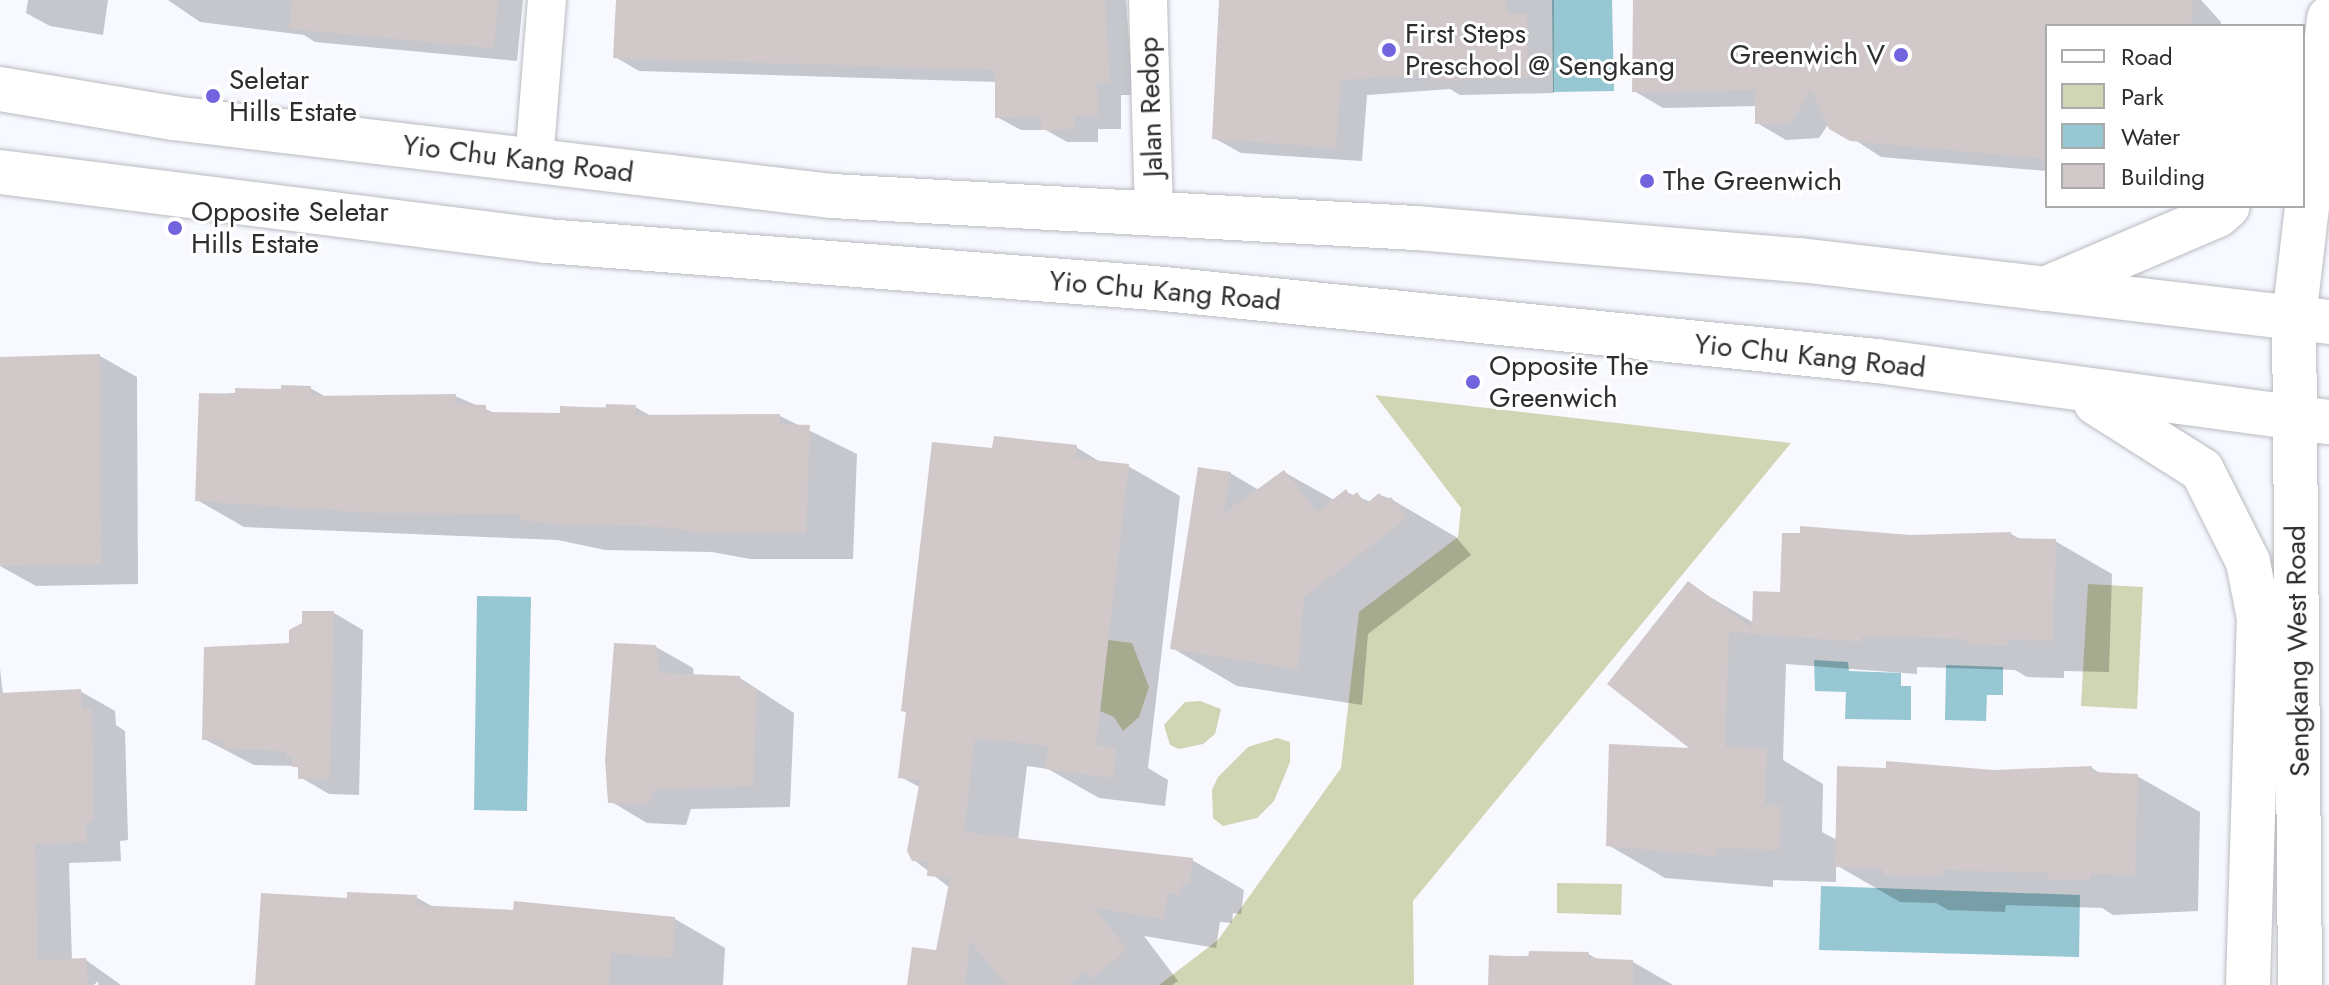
<!DOCTYPE html>
<html>
<head>
<meta charset="utf-8">
<style>
  body { margin:0 }
  #map { position:relative; width:2329px; height:985px; overflow:hidden; background:#f7f9ff; font-family:Jost,sans-serif }
  div>[style] { position:absolute }
  [style*='--x'] { left:calc(var(--x)*1px); top:calc(var(--y)*1px); width:calc(var(--w)*1px); rotate:calc(var(--a)*1deg) }
  .green>* { inset:0; background:#d0d5b3 }
  .water>* { inset:0; background:#96c7d3 }
  .shadow>* { inset:0; background:#0003 }
  .building>* { inset:0; background:#d1c9c9 }
  .roads { filter:drop-shadow(0 0 2px #b9bbc0) drop-shadow(0 0 2px #b9bbc0) }
  .minor>* { height:38px; margin:-19px; padding:0 19px; transform-origin:19px; border-radius:19px; background:#fff }
  .tertiary>* { height:44px; margin:-22px; padding:0 22px; transform-origin:22px; border-radius:22px; background:#fff }
  .primary>* { height:44px; margin:-22px; padding:0 22px; transform-origin:22px; border-radius:22px; background:#fff }
  .dots>* { width:22px; height:22px; translate:-50% -50%; box-sizing:border-box; border:4px solid #fff; border-radius:50% }
  span { translate:-50% -50%; white-space:nowrap; text-align:center; line-height:1.15; -webkit-text-stroke:6px #fff; paint-order:stroke }
  .poi-label { font-size:28px; color:#2d2e30 }
  .left { translate:0 -50%; text-align:left }
  .right { translate:-100% -50%; text-align:right }
  .street-label { font-size:28px; color:#2d2e30 }
  .legend { position:absolute; left:2045px; top:24px; width:260px; height:184px; box-sizing:border-box; background:#fff; border:2px solid #ababac; margin:0; padding:10px 14px; list-style:none; font-size:24px; color:#2d2e30 }
  .legend li { display:flex; align-items:center; gap:16px; height:40px }
  .legend b { width:40px; border:2px solid #ababac }
</style>
</head>
<body>
<div id="map">
  <div class="green">
    <div style="clip-path:polygon(1375px 395px,1791px 443px,1413px 901px,1414px 985px,1159px 985px,1218px 940px,1341px 768px,1359px 612px,1458px 537px,1461px 508px)"></div>
    <div style="clip-path:polygon(2088px 584px,2143px 587px,2137px 709px,2081px 706px)"></div>
    <div style="clip-path:polygon(1108px 640px,1132px 643px,1149px 687px,1139px 717px,1123px 731px,1114px 717px,1100px 711px)"></div>
    <div style="clip-path:polygon(1200px 701px,1221px 709px,1215px 734px,1203px 744px,1179px 749px,1170px 745px,1164px 725px,1185px 702px)"></div>
    <div style="clip-path:polygon(1277px 738px,1290px 742px,1290px 762px,1274px 801px,1257px 818px,1223px 826px,1213px 818px,1212px 790px,1218px 777px,1248px 747px)"></div>
    <div style="clip-path:polygon(1557px 883px,1622px 884px,1621px 915px,1557px 913px)"></div>
  </div>
  <div class="water">
    <div style="clip-path:polygon(1552px 0,1612px 0,1614px 91px,1553px 92px)"></div>
    <div style="clip-path:polygon(477px 596px,531px 597px,527px 811px,474px 810px)"></div>
    <div style="clip-path:polygon(1814px 660px,1848px 662px,1849px 671px,1901px 673px,1901px 686px,1911px 686px,1911px 720px,1845px 719px,1846px 692px,1815px 691px)"></div>
    <div style="clip-path:polygon(1946px 665px,2003px 667px,2003px 695px,1987px 695px,1986px 721px,1945px 720px)"></div>
    <div style="clip-path:polygon(1821px 886px,2080px 895px,2079px 957px,1819px 950px)"></div>
  </div>
  <div class="shadow">
    <div style="clip-path:polygon(28px 0,108px 0,103px 35px,50px 26px,26px 13px)"></div>
    <div style="clip-path:polygon(168px 0,523px 0,517px 61px,315px 42px,304px 35px,200px 22px)"></div>
    <div style="clip-path:polygon(618px 0,1126px 0,1133px 95px,1121px 95px,1121px 129px,1098px 129px,1098px 142px,1067px 142px,1046px 130px,1021px 130px,997px 117px,997px 82px,639px 71px,615px 57px)"></div>
    <div style="clip-path:polygon(1220px 0,1554px 0,1554px 93px,1460px 95px,1450px 89px,1367px 95px,1362px 161px,1241px 153px,1214px 138px)"></div>
    <div style="clip-path:polygon(1633px 0,2201px 0,2221px 22px,2221px 26px,2047px 26px,2047px 171px,1881px 157px,1829px 123px,1819px 138px,1786px 140px,1757px 123px,1757px 106px,1663px 108px,1634px 91px)"></div>
    <div style="clip-path:polygon(100px 356px,137px 377px,138px 584px,36px 586px,0 566px,0 359px)"></div>
    <div style="clip-path:polygon(310px 388px,328px 398px,455px 396px,497px 414px,562px 415px,562px 408px,635px 407px,653px 417px,780px 416px,857px 454px,853px 559px,750px 559px,712px 552px,605px 550px,558px 540px,244px 527px,197px 500px,201px 395px)"></div>
    <div style="clip-path:polygon(1076px 447px,1102px 463px,1128px 466px,1180px 496px,1148px 768px,1168px 780px,1165px 806px,1099px 798px,1048px 769px,1027px 766px,1018px 840px,1192px 860px,1244px 890px,1241px 914px,1233px 913px,1232px 923px,1220px 922px,1216px 948px,1144px 936px,1178px 981px,1172px 985px,909px 985px,937px 952px,950px 888px,914px 860px,921px 788px,901px 777px,994px 451px)"></div>
    <div style="clip-path:polygon(1284px 472px,1334px 500px,1346px 492px,1371px 502px,1380px 495px,1391px 499px,1456px 537px,1471px 555px,1368px 634px,1362px 705px,1237px 686px,1172px 648px,1230px 473px,1259px 490px)"></div>
    <div style="clip-path:polygon(2011px 534px,2022px 540px,2055px 541px,2112px 574px,2109px 672px,2064px 671px,2064px 678px,2027px 677px,2015px 670px,1917px 667px,1917px 674px,1786px 664px,1783px 760px,1823px 784px,1822px 832px,1837px 840px,1994px 772px,2092px 768px,2103px 775px,2137px 776px,2200px 812px,2198px 911px,2113px 915px,2102px 908px,2006px 905px,2005px 912px,1948px 910px,1936px 903px,1900px 902px,1836px 865px,1836px 882px,1773px 880px,1773px 887px,1665px 878px,1608px 845px,1695px 750px,1688px 584px,1754px 623px,1782px 594px,1911px 537px)"></div>
    <div style="clip-path:polygon(334px 613px,363px 630px,359px 795px,329px 794px,300px 777px,297px 766px,254px 765px,204px 739px,291px 645px)"></div>
    <div style="clip-path:polygon(656px 647px,693px 668px,694px 676px,740px 678px,794px 713px,790px 807px,691px 809px,686px 825px,647px 823px,610px 801px)"></div>
    <div style="clip-path:polygon(0 668px,3px 695px,80px 691px,115px 711px,116px 725px,125px 731px,128px 840px,120px 841px,121px 861px,69px 863px,72px 961px,86px 960px,121px 985px,98px 985px,98px 981px,94px 985px,0 985px)"></div>
    <div style="clip-path:polygon(416px 897px,435px 908px,675px 919px,725px 948px,723px 985px,256px 985px,349px 901px)"></div>
    <div style="clip-path:polygon(1588px 954px,1601px 961px,1633px 962px,1673px 985px,1490px 985px,1491px 957px)"></div>
  </div>
  <div class="building">
    <div style="clip-path:polygon(292px 0,498px 0,494px 48px,289px 29px)"></div>
    <div style="clip-path:polygon(616px 0,1105px 0,1110px 83px,1097px 82px,1098px 116px,1075px 116px,1075px 129px,1041px 130px,1041px 117px,995px 118px,995px 70px,613px 58px)"></div>
    <div style="clip-path:polygon(1219px 0,1506px 0,1507px 14px,1527px 14px,1528px 78px,1431px 81px,1431px 74px,1341px 80px,1336px 148px,1212px 139px)"></div>
    <div style="clip-path:polygon(1633px 0,2193px 0,2191px 26px,2047px 26px,2047px 159px,1850px 141px,1829px 129px,1811px 90px,1790px 123px,1755px 124px,1755px 90px,1632px 92px)"></div>
    <div style="clip-path:polygon(100px 354px,101px 564px,0 566px,0 357px)"></div>
    <div style="clip-path:polygon(281px 385px,311px 386px,311px 396px,456px 394px,455px 404px,486px 405px,486px 412px,560px 413px,560px 406px,606px 408px,606px 404px,636px 405px,636px 415px,780px 414px,780px 424px,810px 425px,806px 533px,701px 533px,664px 527px,557px 524px,519px 520px,520px 514px,376px 513px,195px 501px,199px 393px,235px 394px,235px 388px,281px 389px)"></div>
    <div style="clip-path:polygon(994px 436px,1077px 445px,1075px 458px,1129px 464px,1096px 745px,1116px 748px,1113px 778px,1045px 769px,1048px 746px,975px 738px,964px 832px,1193px 858px,1189px 885px,1182px 884px,1180px 895px,1168px 893px,1164px 919px,1095px 908px,1127px 950px,1091px 979px,1086px 972px,1068px 985px,1006px 985px,970px 941px,965px 985px,907px 985px,912px 947px,936px 950px,950px 878px,927px 876px,928px 862px,912px 861px,907px 851px,920px 780px,898px 778px,906px 712px,901px 711px,932px 442px,992px 448px)"></div>
    <div style="clip-path:polygon(1198px 467px,1231px 472px,1223px 514px,1284px 470px,1317px 512px,1346px 489px,1351px 497px,1357px 492px,1366px 504px,1379px 493px,1385px 500px,1391px 497px,1407px 518px,1304px 597px,1298px 669px,1170px 649px)"></div>
    <div style="clip-path:polygon(1800px 526px,1911px 535px,2011px 532px,2011px 538px,2056px 539px,2053px 641px,2007px 639px,2008px 646px,1967px 645px,1967px 639px,1861px 636px,1861px 642px,1729px 632px,1725px 747px,1767px 749px,1765px 805px,1781px 806px,1779px 850px,1717px 848px,1716px 856px,1606px 846px,1609px 744px,1689px 748px,1607px 684px,1688px 581px,1752px 628px,1753px 591px,1780px 592px,1782px 533px,1800px 533px)"></div>
    <div style="clip-path:polygon(302px 611px,334px 611px,330px 779px,298px 779px,298px 767px,292px 767px,293px 757px,286px 757px,286px 751px,223px 749px,223px 740px,202px 740px,204px 647px,289px 643px,289px 630px,302px 623px)"></div>
    <div style="clip-path:polygon(614px 643px,656px 645px,659px 673px,740px 676px,740px 682px,757px 689px,753px 786px,654px 789px,649px 804px,608px 803px,605px 760px)"></div>
    <div style="clip-path:polygon(81px 689px,82px 709px,91px 708px,93px 747px,93px 821px,86px 822px,87px 842px,35px 844px,38px 960px,86px 958px,88px 985px,0 985px,0 693px)"></div>
    <div style="clip-path:polygon(1886px 761px,1994px 770px,2092px 766px,2092px 772px,2138px 774px,2135px 875px,2090px 874px,2090px 880px,2048px 879px,2048px 873px,1943px 870px,1942px 876px,1883px 875px,1883px 868px,1835px 867px,1837px 766px,1886px 768px)"></div>
    <div style="clip-path:polygon(347px 892px,417px 895px,416px 905px,513px 910px,514px 901px,675px 917px,673px 958px,611px 953px,609px 985px,255px 985px,261px 893px,347px 898px)"></div>
    <div style="clip-path:polygon(1529px 951px,1589px 952px,1588px 958px,1633px 960px,1633px 985px,1488px 985px,1489px 955px,1528px 957px)"></div>
  </div>
  <div class="roads">
    <div class="minor">
      <div style="--x:1148;--y:0;--w:214;--a:88.4"></div>
      <div style="--x:534;--y:161;--w:162;--a:-85.4"></div>
    </div>
    <div class="tertiary">
      <div style="--x:2294;--y:318;--w:302;--a:-83.3"></div>
    </div>
    <div class="primary">
      <div style="--x:0;--y:89;--w:175;--a:9.5"></div>
      <div style="--x:173;--y:118;--w:664;--a:6.75"></div>
      <div style="--x:832;--y:196;--w:585;--a:3.14"></div>
      <div style="--x:1416;--y:228;--w:385;--a:4.8"></div>
      <div style="--x:1800;--y:260;--w:533;--a:6.68"></div>
      <div style="--x:2303;--y:138;--w:15;--a:-42"></div>
      <div style="--x:0;--y:172;--w:550;--a:7.2"></div>
      <div style="--x:546;--y:241;--w:610;--a:4.42"></div>
      <div style="--x:1154;--y:288;--w:727;--a:5.77"></div>
      <div style="--x:1877;--y:361;--w:456;--a:7.7"></div>
      <div style="--x:2045;--y:289;--w:188;--a:-23.2"></div>
      <div style="--x:2218;--y:215;--w:13;--a:-42"></div>
      <div style="--x:2294;--y:318;--w:667;--a:89.48"></div>
      <div style="--x:2096;--y:403;--w:125;--a:32.3"></div>
      <div style="--x:2202;--y:470;--w:103;--a:63.4"></div>
      <div style="--x:2248;--y:562;--w:57;--a:78.9"></div>
      <div style="--x:2259;--y:618;--w:77;--a:63.1"></div>
      <div style="--x:2248;--y:985;--w:361;--a:-88.3"></div>
    </div>
  </div>
  <div class="dots">
    <div style="left:1389px;top:50px;background:#7264df"></div>
    <div style="left:1901px;top:55px;background:#7264df"></div>
    <div style="left:213px;top:96px;background:#7264df"></div>
    <div style="left:1647px;top:181px;background:#7264df"></div>
    <div style="left:175px;top:228px;background:#7264df"></div>
    <div style="left:1473px;top:382px;background:#7264df"></div>
  </div>
  <div class="poi-label">
    <span class="left" style="left:1405px;top:50px">First Steps<br>Preschool @ Sengkang</span>
    <span class="right" style="left:1885px;top:55px">Greenwich V</span>
    <span class="left" style="left:229px;top:96px">Seletar<br>Hills Estate</span>
    <span class="left" style="left:1663px;top:181px">The Greenwich</span>
    <span class="left" style="left:191px;top:228px">Opposite Seletar<br>Hills Estate</span>
    <span class="left" style="left:1489px;top:382px">Opposite The<br>Greenwich</span>
  </div>
  <div class="street-label">
    <span style="left:1151px;top:107px;rotate:-92deg">Jalan Redop</span>
    <span style="left:518px;top:159px;rotate:7deg">Yio Chu Kang Road</span>
    <span style="left:1165px;top:291px;rotate:5deg">Yio Chu Kang Road</span>
    <span style="left:1810px;top:356px;rotate:6deg">Yio Chu Kang Road</span>
    <span style="left:2298px;top:651px;rotate:-91deg">Sengkang West Road</span>
  </div>
  <ul class="legend">
  <li><b style="height:10px;background:#fff"></b>Road</li>
  <li><b style="height:22px;background:#d0d5b3"></b>Park</li>
  <li><b style="height:22px;background:#96c7d3"></b>Water</li>
  <li><b style="height:22px;background:#d1c9c9"></b>Building</li>
  </ul>
</div>
</body>
</html>
